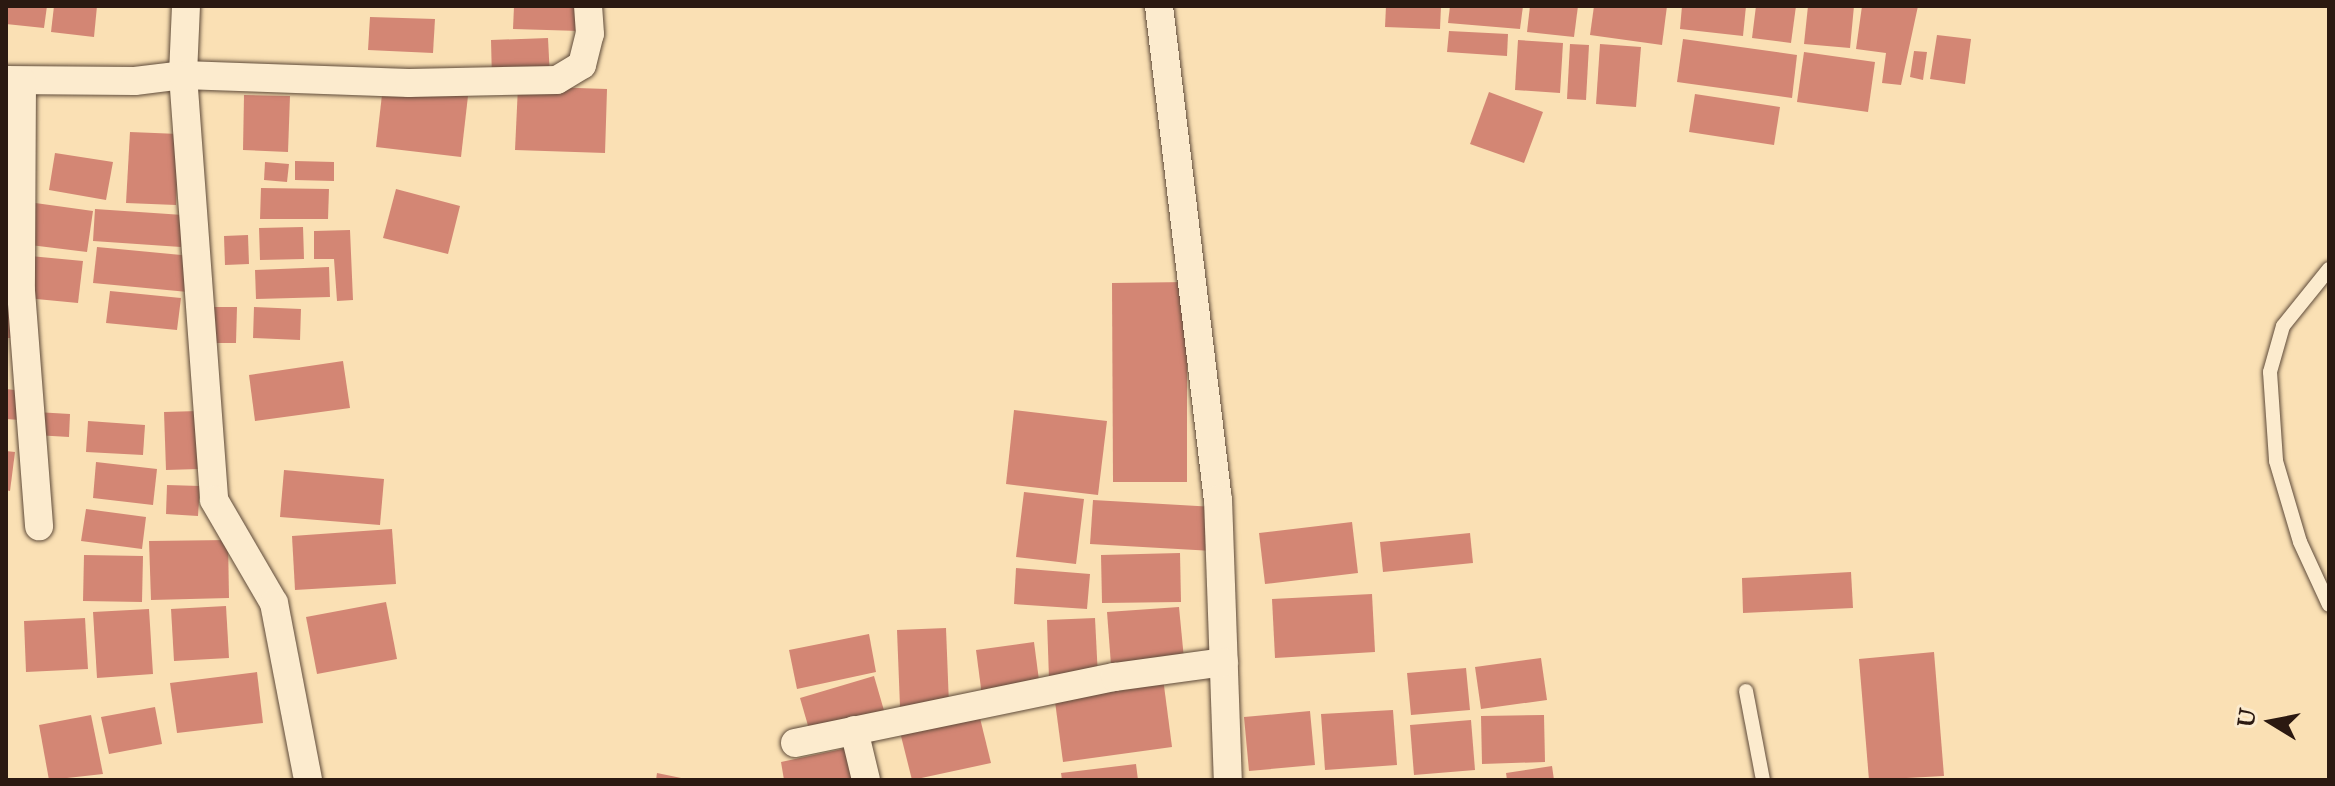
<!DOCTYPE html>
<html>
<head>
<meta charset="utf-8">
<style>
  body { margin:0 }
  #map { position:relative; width:2335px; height:786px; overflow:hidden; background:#fae0b4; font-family:"IM FELL Double Pica",serif }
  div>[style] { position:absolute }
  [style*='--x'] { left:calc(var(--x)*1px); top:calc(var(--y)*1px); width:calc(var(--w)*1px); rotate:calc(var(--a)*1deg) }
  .building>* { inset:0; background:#d38674 }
  .roads { filter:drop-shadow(0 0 2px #5f4b3a) drop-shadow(0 0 2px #5f4b3a) }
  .lane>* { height:14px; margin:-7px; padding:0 7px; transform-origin:7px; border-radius:7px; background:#fcebce }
  .street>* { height:28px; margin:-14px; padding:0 14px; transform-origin:14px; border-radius:14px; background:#fcebce }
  span { translate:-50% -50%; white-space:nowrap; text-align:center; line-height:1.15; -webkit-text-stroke:6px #fcebce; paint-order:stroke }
  .frame { position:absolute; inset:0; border:8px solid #2b1911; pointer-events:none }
  .north { position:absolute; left:2231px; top:682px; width:80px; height:80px; -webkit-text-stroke:6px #fcebce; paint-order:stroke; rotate:280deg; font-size:22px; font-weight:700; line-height:32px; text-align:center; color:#2b1911 }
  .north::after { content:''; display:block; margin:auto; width:28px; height:36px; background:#2b1911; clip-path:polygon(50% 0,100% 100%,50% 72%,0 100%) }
</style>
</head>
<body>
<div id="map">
  <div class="building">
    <div style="clip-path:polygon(6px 6px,47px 6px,44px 28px,6px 24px)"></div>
    <div style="clip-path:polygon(54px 6px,97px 6px,94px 37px,51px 32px)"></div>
    <div style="clip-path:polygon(514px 6px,581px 6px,580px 31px,513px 29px)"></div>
    <div style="clip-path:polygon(1386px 6px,1441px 6px,1440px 29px,1385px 27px)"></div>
    <div style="clip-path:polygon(1450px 6px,1523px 6px,1520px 29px,1448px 23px)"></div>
    <div style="clip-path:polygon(1530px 6px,1578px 6px,1574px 37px,1527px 32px)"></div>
    <div style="clip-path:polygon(1594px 6px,1667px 6px,1662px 45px,1590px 35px)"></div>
    <div style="clip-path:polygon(1682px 6px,1746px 6px,1743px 36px,1680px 29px)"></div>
    <div style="clip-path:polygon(1756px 6px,1796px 6px,1791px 43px,1752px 38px)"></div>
    <div style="clip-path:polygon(1808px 6px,1854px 6px,1850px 48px,1804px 44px)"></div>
    <div style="clip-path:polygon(1862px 6px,1918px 6px,1901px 85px,1882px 83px,1886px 53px,1856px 49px)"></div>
    <div style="clip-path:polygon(370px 17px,435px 19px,433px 53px,368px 50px)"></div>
    <div style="clip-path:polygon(1449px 31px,1508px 34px,1507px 56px,1447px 52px)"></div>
    <div style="clip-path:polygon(1937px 35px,1971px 39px,1965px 84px,1930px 79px)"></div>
    <div style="clip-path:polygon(548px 38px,550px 78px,492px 80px,491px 40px)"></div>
    <div style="clip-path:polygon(1683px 39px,1797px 55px,1792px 98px,1677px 82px)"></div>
    <div style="clip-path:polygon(1518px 40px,1563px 43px,1560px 93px,1515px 90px)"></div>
    <div style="clip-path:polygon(1570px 44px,1589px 45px,1586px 100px,1567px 99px)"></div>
    <div style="clip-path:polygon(1600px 44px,1641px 47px,1636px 107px,1596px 104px)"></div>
    <div style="clip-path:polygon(1914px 51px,1927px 52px,1923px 80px,1910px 77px)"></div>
    <div style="clip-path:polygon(1804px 52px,1875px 62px,1868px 112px,1797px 102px)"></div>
    <div style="clip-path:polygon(383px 86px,468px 96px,461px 157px,376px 147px)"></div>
    <div style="clip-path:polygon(518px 86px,607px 89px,605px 153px,515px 150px)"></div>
    <div style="clip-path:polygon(1489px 92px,1543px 112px,1524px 163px,1470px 144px)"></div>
    <div style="clip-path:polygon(1695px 94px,1780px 107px,1774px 145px,1689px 132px)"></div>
    <div style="clip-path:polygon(244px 95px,290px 96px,288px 152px,243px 150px)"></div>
    <div style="clip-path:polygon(130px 132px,179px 134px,176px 205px,126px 203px)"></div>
    <div style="clip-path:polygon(55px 153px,113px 162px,106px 200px,49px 190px)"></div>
    <div style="clip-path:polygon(295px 161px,334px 162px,334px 181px,295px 180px)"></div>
    <div style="clip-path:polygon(265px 162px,289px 164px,287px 182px,264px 180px)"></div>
    <div style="clip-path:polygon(261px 188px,329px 189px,328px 219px,260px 219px)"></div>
    <div style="clip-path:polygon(396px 189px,460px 206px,448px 254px,383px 238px)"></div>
    <div style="clip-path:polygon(28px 202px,93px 211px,87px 252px,22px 244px)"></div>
    <div style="clip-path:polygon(95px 209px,183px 215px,181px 247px,93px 241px)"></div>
    <div style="clip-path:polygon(303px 227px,304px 259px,260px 260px,259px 228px)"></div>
    <div style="clip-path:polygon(350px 230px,353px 300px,337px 301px,334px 259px,314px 259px,314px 231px)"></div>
    <div style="clip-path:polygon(248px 235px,249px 264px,225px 265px,224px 236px)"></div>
    <div style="clip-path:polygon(97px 247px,192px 256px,188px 292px,93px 283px)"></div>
    <div style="clip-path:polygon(30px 256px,83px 261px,78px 303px,26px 298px)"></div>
    <div style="clip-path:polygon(329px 267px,330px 297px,256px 299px,255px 270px)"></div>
    <div style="clip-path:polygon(1187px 282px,1187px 482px,1113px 482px,1112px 283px)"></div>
    <div style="clip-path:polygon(110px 291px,181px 298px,177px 330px,106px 323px)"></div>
    <div style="clip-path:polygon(6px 304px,13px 304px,12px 338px,6px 338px)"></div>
    <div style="clip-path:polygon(213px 307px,237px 307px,236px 343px,213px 343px)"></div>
    <div style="clip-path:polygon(254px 307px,301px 309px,300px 340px,253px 338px)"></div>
    <div style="clip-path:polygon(343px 361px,350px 408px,255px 421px,249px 375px)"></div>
    <div style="clip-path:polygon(6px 389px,23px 391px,20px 420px,6px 419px)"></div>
    <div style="clip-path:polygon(1014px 410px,1107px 421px,1098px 495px,1006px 484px)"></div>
    <div style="clip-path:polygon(198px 411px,199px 469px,166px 470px,164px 412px)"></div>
    <div style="clip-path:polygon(36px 412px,70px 414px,69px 437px,35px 435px)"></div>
    <div style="clip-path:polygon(88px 421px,145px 425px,143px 455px,86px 452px)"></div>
    <div style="clip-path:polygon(6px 451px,15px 452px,10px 491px,6px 490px)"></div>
    <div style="clip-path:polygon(96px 462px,157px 469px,153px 505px,93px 498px)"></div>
    <div style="clip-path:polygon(284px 470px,384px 479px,380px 525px,280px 517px)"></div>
    <div style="clip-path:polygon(167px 485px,200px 486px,198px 516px,166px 514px)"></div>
    <div style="clip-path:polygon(1024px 492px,1084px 499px,1076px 564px,1016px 557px)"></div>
    <div style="clip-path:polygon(1093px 500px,1215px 507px,1213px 551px,1090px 544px)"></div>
    <div style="clip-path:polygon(86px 509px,146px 517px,142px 549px,81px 541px)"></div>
    <div style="clip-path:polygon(1352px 522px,1358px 573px,1265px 584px,1259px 533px)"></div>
    <div style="clip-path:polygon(392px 529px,396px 584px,295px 590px,292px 536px)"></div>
    <div style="clip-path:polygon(1470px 533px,1473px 563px,1383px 572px,1380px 542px)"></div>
    <div style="clip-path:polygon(228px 540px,229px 598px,151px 600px,149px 541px)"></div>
    <div style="clip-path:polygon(1180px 553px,1181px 602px,1102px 603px,1101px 555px)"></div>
    <div style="clip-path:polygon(84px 555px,143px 556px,142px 602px,83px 601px)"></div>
    <div style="clip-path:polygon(1016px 568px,1090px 574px,1087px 609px,1014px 604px)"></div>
    <div style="clip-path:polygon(1851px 572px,1853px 608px,1743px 613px,1742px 578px)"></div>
    <div style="clip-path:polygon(1372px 594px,1375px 652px,1275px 658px,1272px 599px)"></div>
    <div style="clip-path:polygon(386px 602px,397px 659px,317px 674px,306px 617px)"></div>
    <div style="clip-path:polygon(226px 606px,229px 658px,174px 661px,171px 609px)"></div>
    <div style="clip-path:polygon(1179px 607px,1184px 659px,1111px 665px,1107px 612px)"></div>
    <div style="clip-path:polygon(149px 609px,153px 674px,97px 678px,93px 612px)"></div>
    <div style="clip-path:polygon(85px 618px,88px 669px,26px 672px,24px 621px)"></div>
    <div style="clip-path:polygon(1095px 618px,1098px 677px,1049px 679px,1047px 620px)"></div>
    <div style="clip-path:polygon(946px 628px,949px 705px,900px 707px,897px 630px)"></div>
    <div style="clip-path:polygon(869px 634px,876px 672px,797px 689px,789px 650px)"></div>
    <div style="clip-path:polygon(1034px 642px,1040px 688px,982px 696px,976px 650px)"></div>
    <div style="clip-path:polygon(1934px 652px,1944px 776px,1869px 780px,1859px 659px)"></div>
    <div style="clip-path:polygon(1541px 658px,1547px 700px,1481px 709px,1475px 667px)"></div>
    <div style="clip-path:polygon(1466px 668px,1470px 710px,1411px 715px,1407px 673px)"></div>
    <div style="clip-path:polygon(257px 672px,263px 723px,177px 733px,170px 683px)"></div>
    <div style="clip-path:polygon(874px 676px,885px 714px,811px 736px,800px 698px)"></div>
    <div style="clip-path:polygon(1163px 678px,1172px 747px,1063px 762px,1054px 694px)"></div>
    <div style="clip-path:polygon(155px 707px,162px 744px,109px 754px,101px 717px)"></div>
    <div style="clip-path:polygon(978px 710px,991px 763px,912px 780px,899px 728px)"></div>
    <div style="clip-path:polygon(1393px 710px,1397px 765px,1325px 770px,1321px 714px)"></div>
    <div style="clip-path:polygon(1310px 711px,1315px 765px,1249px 771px,1244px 717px)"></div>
    <div style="clip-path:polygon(91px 715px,103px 774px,49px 780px,39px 725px)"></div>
    <div style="clip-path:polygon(1544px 715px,1545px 762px,1482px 764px,1481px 716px)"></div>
    <div style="clip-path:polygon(1471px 720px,1475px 770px,1414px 775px,1410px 725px)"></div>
    <div style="clip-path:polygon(847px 748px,854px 780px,784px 780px,781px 762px)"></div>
    <div style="clip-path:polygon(1136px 764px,1138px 780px,1062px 780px,1061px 773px)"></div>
    <div style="clip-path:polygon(1552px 766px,1554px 780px,1507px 780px,1506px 773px)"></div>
    <div style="clip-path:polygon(657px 773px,686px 779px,686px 780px,656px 780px)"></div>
  </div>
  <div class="roads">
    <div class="lane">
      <div style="--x:2329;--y:269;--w:73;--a:128.9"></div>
      <div style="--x:2283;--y:326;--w:48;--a:105.8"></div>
      <div style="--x:2270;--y:372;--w:89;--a:86.1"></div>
      <div style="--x:2276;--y:461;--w:84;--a:73.5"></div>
      <div style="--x:2300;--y:542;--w:69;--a:65.3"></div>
      <div style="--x:1746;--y:691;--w:91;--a:79.2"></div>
    </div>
    <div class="street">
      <div style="--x:186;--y:6;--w:69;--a:92.5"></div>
      <div style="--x:183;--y:75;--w:426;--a:85.8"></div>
      <div style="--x:214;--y:500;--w:119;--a:59.8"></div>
      <div style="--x:274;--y:603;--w:180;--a:79.1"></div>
      <div style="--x:1159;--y:6;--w:497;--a:83.2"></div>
      <div style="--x:1218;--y:499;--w:281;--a:88"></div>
      <div style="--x:6;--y:80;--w:129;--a:0.4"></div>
      <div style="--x:135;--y:81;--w:48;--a:-7.1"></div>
      <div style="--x:183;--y:75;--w:226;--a:2"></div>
      <div style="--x:409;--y:83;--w:148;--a:-1.2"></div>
      <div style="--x:557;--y:80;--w:29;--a:-31"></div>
      <div style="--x:582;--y:65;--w:32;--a:-76"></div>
      <div style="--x:590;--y:34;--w:28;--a:-94"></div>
      <div style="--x:22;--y:81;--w:210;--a:90.3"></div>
      <div style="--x:21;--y:291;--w:236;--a:85.6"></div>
      <div style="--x:854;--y:730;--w:51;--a:76.5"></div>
      <div style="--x:795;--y:743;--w:327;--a:-11.7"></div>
      <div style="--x:1115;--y:677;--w:110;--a:-7.8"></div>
    </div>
  </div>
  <div class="frame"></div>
  <div class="north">U</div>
</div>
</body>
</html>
